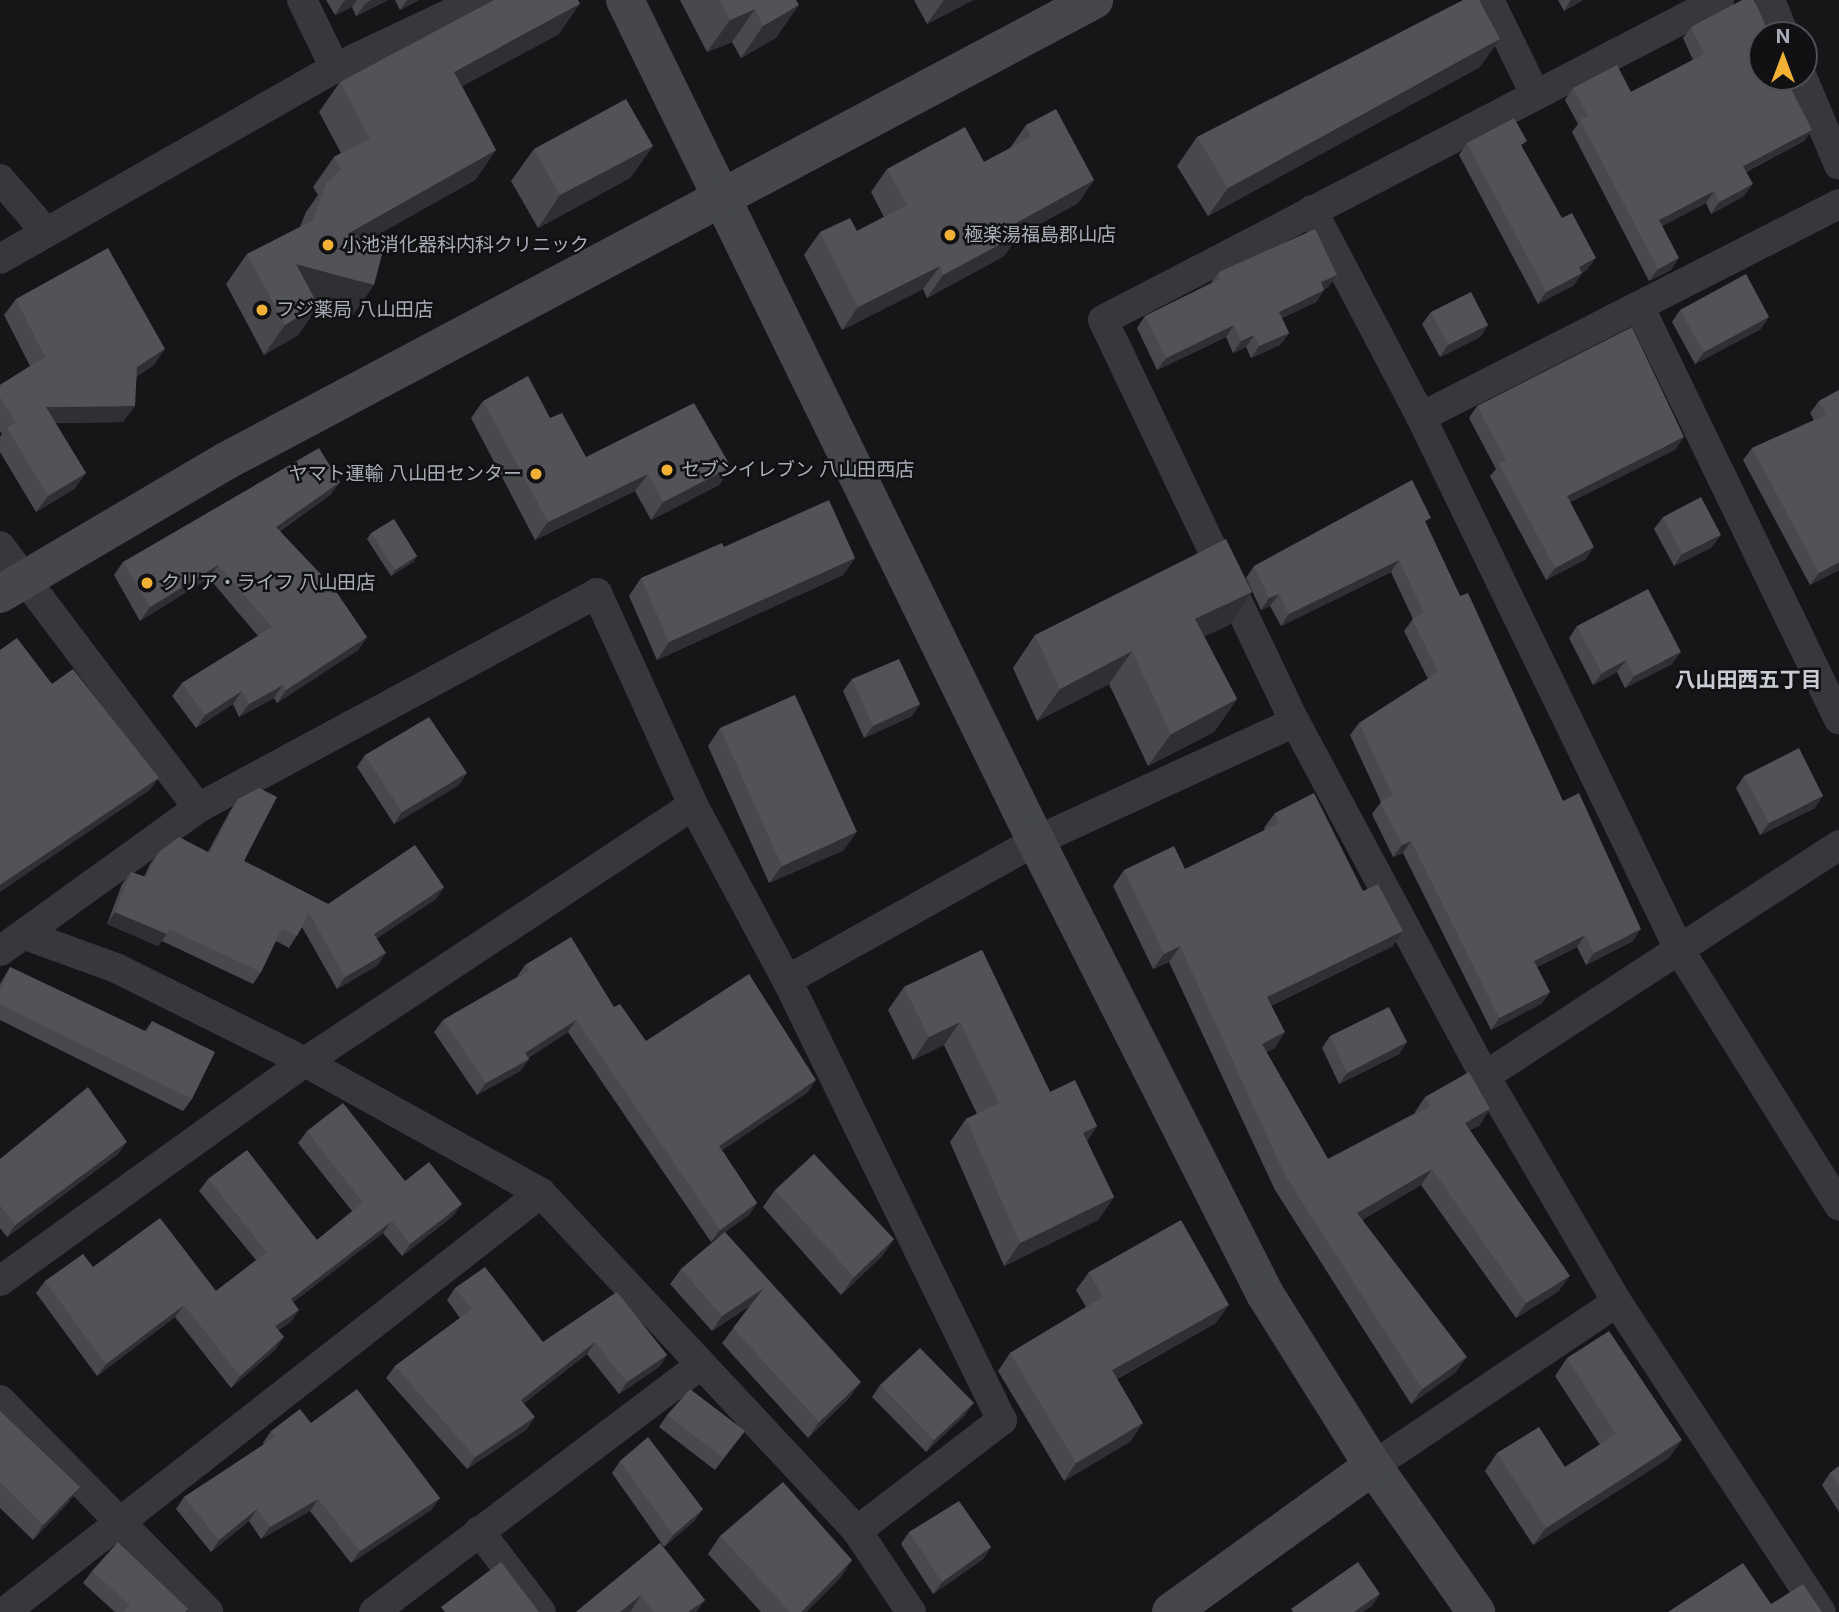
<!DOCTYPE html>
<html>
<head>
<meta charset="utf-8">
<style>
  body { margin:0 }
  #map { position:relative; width:1839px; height:1612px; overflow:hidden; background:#161618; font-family:Inter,"Noto Sans JP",sans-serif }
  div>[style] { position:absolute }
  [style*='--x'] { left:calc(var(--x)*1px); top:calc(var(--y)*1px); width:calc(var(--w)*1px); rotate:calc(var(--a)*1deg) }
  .street>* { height:30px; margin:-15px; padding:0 15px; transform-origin:15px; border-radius:15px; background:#37383d }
  .secondary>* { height:38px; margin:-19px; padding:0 19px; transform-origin:19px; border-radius:19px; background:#45474d }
  .wall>* { inset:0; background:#47494d }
  .shaded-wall>* { inset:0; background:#2f3033 }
  .building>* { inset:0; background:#525359 }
  .dots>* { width:19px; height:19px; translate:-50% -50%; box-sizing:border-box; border:4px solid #111113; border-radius:50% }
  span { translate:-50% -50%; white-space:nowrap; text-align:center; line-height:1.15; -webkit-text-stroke:5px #111113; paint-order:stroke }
  .poi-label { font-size:19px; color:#a8adb8 }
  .left { translate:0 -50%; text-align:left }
  .right { translate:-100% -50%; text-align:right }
  .neighbourhood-label { font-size:21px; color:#c9ccd4; font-weight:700 }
  .north { position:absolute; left:1748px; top:21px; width:70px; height:70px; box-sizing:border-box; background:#111113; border:2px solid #4d4f55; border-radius:50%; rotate:0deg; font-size:19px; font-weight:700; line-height:28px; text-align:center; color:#a8adb8 }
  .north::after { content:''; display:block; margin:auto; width:24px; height:32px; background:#f2b134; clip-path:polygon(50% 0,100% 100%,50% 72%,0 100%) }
</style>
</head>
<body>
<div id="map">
  <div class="street">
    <div style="--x:302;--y:0;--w:76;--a:64.1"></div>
    <div style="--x:1489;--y:0;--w:102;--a:63.9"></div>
    <div style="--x:1719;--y:0;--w:694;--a:152.55"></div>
    <div style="--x:1103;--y:320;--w:445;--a:64.5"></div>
    <div style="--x:1295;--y:722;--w:402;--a:61.8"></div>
    <div style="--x:1485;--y:1076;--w:262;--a:59.7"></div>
    <div style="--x:1617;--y:1302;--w:371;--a:56.7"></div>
    <div style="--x:1770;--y:0;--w:38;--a:68"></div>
    <div style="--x:1802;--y:77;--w:95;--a:67.2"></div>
    <div style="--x:0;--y:179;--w:70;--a:49"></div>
    <div style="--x:1312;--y:210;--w:234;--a:62.2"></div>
    <div style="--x:1421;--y:417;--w:593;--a:64.13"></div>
    <div style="--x:1680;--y:951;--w:300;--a:58"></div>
    <div style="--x:0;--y:259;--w:386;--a:-29.7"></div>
    <div style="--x:335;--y:68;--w:159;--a:-25.3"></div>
    <div style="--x:1639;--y:306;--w:459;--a:64.2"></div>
    <div style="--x:1421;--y:417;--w:469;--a:-27"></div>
    <div style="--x:0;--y:546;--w:328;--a:52.9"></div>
    <div style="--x:25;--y:935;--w:97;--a:19.9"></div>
    <div style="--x:116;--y:968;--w:211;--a:26.4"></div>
    <div style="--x:305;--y:1062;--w:270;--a:29"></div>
    <div style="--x:541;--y:1193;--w:463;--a:46.9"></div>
    <div style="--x:857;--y:1531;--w:97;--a:56.3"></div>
    <div style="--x:0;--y:951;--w:244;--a:-35.8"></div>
    <div style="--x:198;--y:808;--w:453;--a:-28.3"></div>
    <div style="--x:597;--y:593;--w:233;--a:65.6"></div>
    <div style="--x:693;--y:805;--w:199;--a:61.8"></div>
    <div style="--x:787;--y:980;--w:490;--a:64"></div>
    <div style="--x:1002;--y:1420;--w:183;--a:142.6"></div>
    <div style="--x:787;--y:980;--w:285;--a:-29.2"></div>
    <div style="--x:1036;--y:841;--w:285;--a:-24.7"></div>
    <div style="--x:1485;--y:1076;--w:423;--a:-33.1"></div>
    <div style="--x:0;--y:1281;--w:375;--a:-35.7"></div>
    <div style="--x:305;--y:1062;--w:465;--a:-33.5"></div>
    <div style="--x:0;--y:1400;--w:297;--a:45.5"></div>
    <div style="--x:1373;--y:1466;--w:294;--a:-33.9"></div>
    <div style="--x:479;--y:1531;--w:102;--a:52.6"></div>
    <div style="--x:5;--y:1612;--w:680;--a:-38.02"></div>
    <div style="--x:374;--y:1612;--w:408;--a:-37.1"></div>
  </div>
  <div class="secondary">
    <div style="--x:625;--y:0;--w:936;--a:63.96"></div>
    <div style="--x:1036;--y:841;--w:508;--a:63.18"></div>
    <div style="--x:1265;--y:1294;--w:203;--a:57.9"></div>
    <div style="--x:1373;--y:1466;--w:179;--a:54.8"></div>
    <div style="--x:0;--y:594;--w:262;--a:-30.5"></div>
    <div style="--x:226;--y:461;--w:983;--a:-27.97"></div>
    <div style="--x:1171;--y:1612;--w:249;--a:-35.9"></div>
  </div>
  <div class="wall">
    <div style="clip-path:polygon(326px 0,388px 0,356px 16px,352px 7px,335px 15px)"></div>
    <div style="clip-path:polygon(395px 0,419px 0,400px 10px)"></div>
    <div style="clip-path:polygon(680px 0,796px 0,776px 38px,741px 58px,732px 42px,707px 52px)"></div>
    <div style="clip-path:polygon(914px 0,973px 0,927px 24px)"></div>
    <div style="clip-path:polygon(1558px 0,1583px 0,1564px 11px)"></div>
    <div style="clip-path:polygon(1691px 27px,1762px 35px,1812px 130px,1804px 141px,1746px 172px,1744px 196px,1711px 214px,1706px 203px,1662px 226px,1671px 270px,1649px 281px,1572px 132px,1578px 124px,1565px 100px,1573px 88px,1631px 92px,1693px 60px,1683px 38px)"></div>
    <div style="clip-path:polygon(559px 34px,462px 86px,496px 150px,475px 180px,368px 240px,353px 315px,318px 306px,298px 335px,264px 355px,226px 284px,247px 254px,300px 227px,306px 212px,318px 195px,313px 187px,334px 157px,341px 153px,319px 112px,340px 82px)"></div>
    <div style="clip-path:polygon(1480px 67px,1208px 216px,1177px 166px,1197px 137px)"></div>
    <div style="clip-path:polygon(1026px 125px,1094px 180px,1078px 203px,1018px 236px,1004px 256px,927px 298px,923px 289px,842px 330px,804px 255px,820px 232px,857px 231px,884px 217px,871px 192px,887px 169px,984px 162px,1010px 148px)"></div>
    <div style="clip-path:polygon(1467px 143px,1522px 148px,1587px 270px,1582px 273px,1574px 285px,1538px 304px,1459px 155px)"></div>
    <div style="clip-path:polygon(653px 146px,630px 178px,538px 228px,511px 181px,534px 149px)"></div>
    <div style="clip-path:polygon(1219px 272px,1337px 275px,1328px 287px,1324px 289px,1316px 302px,1282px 318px,1289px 333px,1280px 345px,1251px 358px,1246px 347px,1233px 353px,1226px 337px,1157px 370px,1137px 328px,1145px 316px,1211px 283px)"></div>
    <div style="clip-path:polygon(16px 299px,154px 365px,137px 376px,123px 422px,55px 423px,86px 473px,74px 489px,36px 512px,0 452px,0 437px,2px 434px,0 431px,0 385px,30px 366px,4px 315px)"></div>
    <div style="clip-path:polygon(1680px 310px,1761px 329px,1695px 364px,1672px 322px)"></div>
    <div style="clip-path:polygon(1431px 312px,1488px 325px,1480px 337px,1440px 357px,1422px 324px)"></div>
    <div style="clip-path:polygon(1839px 390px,1839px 570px,1810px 585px,1743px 460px,1752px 448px,1814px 420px,1810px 413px,1819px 401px)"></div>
    <div style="clip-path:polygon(483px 401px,550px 418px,586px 457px,731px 467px,719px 485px,651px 520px,635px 491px,535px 540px,471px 418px)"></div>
    <div style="clip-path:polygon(1477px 406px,1676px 449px,1570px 502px,1586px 559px,1546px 580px,1490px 476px,1496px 469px,1469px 418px)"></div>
    <div style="clip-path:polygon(340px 482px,330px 495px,280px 531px,367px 637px,358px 650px,277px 703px,274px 698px,239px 717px,233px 704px,196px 728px,172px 696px,182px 683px,258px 636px,209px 578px,140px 621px,114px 575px,123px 562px)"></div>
    <div style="clip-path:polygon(1663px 517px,1712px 547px,1674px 566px,1654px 529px)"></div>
    <div style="clip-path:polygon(1426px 524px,1460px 596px,1633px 941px,1586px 965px,1577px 947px,1537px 967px,1550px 992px,1541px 1004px,1491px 1030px,1403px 853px,1393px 857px,1372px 814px,1381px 802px,1350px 735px,1359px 723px,1428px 679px,1404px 631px,1413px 619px,1391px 572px,1281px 626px,1270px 606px,1261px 610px,1246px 578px,1254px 566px)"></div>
    <div style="clip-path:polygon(371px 533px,417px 556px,413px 562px,391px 576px,367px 539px)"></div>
    <div style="clip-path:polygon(724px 547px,855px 558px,843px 575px,657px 660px,629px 596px,641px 578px)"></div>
    <div style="clip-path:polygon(1229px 625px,1204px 636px,1237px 699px,1214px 732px,1148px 766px,1109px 684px,1037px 721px,1013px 668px,1035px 635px)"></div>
    <div style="clip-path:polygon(1577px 626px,1672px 664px,1625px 688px,1617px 672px,1593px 685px,1569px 638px)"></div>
    <div style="clip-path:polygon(852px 679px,920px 704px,912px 716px,864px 738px,843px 691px)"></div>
    <div style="clip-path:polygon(720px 728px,844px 850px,769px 883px,708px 746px)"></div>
    <div style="clip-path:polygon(365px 755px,459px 785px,394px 824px,357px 767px)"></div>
    <div style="clip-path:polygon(1744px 776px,1815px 808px,1760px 835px,1736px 788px)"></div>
    <div style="clip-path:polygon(238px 799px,244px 861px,328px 904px,444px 887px,436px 899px,377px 938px,378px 965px,337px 989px,302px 927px,289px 948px,276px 941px,261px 972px,253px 984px,162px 941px,158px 946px,107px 924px,122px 884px,131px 872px,144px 877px,150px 864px,159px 852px,208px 852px,230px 811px)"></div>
    <div style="clip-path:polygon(1275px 813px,1363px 891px,1393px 946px,1271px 1006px,1275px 1048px,1266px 1052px,1328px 1159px,1415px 1113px,1415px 1112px,1425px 1097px,1480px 1125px,1470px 1130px,1559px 1291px,1516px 1318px,1421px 1185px,1362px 1220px,1456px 1372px,1411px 1404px,1275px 1190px,1169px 962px,1153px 969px,1113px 886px,1124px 870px,1185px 869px,1265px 830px,1264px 828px)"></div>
    <div style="clip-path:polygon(982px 950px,1050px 1092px,1097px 1126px,1087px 1141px,1114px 1197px,1098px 1220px,1004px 1266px,950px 1142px,966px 1119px,977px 1114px,944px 1045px,913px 1060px,888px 1010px,904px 987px)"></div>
    <div style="clip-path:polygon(525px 965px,614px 1007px,646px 1041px,808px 1092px,722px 1150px,757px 1203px,749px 1215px,725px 1232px,850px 1397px,808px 1438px,722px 1343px,751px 1305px,712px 1331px,670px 1284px,681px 1269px,724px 1233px,711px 1242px,568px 1032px,528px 1058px,529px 1059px,520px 1071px,477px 1095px,434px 1032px,443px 1020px,517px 977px)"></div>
    <div style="clip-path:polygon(10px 967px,145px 1031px,152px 1021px,192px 1099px,183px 1111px,0 1020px,0 984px)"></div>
    <div style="clip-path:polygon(1330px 1036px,1407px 1042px,1399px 1054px,1339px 1084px,1322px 1048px)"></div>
    <div style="clip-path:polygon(307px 1131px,405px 1181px,453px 1216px,402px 1256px,383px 1233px,293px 1302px,291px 1322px,278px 1330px,276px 1349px,231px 1388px,175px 1317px,97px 1376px,36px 1293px,45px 1281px,93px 1267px,216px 1291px,256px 1260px,199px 1191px,208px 1179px,317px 1240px,352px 1211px,298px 1143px)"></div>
    <div style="clip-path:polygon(118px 1154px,7px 1237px,0 1228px,0 1159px)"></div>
    <div style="clip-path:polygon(775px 1190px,894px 1239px,882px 1256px,841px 1295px,763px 1207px)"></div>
    <div style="clip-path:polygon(1089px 1272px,1216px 1323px,1117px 1379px,1131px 1441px,1064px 1481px,998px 1371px,1010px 1353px,1086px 1307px,1076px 1290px)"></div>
    <div style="clip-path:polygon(455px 1288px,543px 1342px,617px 1292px,667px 1355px,659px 1367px,619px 1394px,587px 1354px,524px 1403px,527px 1429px,467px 1469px,386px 1378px,395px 1366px,460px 1318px,447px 1300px)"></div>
    <div style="clip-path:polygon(1567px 1358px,1669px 1458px,1533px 1545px,1485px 1471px,1497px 1453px,1565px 1467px,1600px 1445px,1555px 1376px)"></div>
    <div style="clip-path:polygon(880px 1385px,965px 1415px,926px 1452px,872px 1397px)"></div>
    <div style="clip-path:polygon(0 1411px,69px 1502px,33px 1540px,0 1508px)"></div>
    <div style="clip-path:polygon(667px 1415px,745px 1431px,715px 1470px,659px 1427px)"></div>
    <div style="clip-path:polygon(311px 1423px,440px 1498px,431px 1510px,351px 1563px,310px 1511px,261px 1539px,249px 1521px,211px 1552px,176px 1509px,184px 1497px,264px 1445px,263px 1443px,271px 1431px)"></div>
    <div style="clip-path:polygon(620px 1461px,703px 1509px,694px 1521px,664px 1547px,612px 1473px)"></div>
    <div style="clip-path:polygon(1839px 1466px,1839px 1512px,1822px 1485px,1830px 1473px)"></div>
    <div style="clip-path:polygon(909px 1532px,991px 1547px,983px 1559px,933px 1594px,901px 1544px)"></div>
    <div style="clip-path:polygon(720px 1536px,852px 1560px,840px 1578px,806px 1612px,761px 1612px,708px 1554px)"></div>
    <div style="clip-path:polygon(660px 1543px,705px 1600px,696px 1612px,576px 1612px)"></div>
    <div style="clip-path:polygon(92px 1571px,188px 1609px,186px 1612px,115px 1612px,83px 1583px)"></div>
  </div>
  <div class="shaded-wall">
    <div style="clip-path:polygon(347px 0,357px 0,352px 7px,335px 15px,344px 1px)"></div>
    <div style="clip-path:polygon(371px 0,388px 0,356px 16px,366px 3px)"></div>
    <div style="clip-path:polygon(407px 0,419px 0,400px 10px)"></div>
    <div style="clip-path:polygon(944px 0,973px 0,927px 24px)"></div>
    <div style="clip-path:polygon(1571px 0,1583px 0,1564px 11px)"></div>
    <div style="clip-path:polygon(580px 4px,559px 34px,433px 102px,454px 72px)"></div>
    <div style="clip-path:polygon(799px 5px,776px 38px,741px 58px,763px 26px)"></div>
    <div style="clip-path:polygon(755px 9px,732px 42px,707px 52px,730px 20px)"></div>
    <div style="clip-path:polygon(1500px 39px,1480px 67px,1208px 216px,1228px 188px)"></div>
    <div style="clip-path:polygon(1812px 130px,1804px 141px,1735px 177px,1743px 166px)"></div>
    <div style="clip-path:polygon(653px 146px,630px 178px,538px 228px,560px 195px)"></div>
    <div style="clip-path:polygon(496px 150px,475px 180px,328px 263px,349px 233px)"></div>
    <div style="clip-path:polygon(1094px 180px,1078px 203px,1018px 236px,1004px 256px,927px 298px,943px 275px,1016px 223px)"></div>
    <div style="clip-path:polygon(1753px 184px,1744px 196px,1711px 214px,1719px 202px)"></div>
    <div style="clip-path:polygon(1714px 191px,1706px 203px,1651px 232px,1659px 220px)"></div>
    <div style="clip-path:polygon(1596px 258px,1587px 270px,1570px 279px,1579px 267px)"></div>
    <div style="clip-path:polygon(1679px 258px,1671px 270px,1649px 281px,1658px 269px)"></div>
    <div style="clip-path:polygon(296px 264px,374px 285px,353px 315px,318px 306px,298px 335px,264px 355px,285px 325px)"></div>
    <div style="clip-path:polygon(940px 266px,923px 289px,842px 330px,858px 307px)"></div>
    <div style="clip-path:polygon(1582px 273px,1574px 285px,1538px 304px,1546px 292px)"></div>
    <div style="clip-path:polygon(1337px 275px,1328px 287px,1312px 294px,1321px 282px)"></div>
    <div style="clip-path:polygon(1324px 290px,1316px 302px,1270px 324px,1279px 312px)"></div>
    <div style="clip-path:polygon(1769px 317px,1761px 329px,1695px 364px,1704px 352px)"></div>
    <div style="clip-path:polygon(1234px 325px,1226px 337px,1157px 370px,1166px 358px)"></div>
    <div style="clip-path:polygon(1488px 325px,1480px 337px,1440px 357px,1448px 345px)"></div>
    <div style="clip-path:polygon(1289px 333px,1280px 345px,1251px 358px,1259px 346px)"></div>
    <div style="clip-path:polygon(1254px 335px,1246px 347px,1233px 353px,1241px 341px)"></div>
    <div style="clip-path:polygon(165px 349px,154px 365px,126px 383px,137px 367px)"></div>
    <div style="clip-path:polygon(135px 406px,123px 422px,34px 423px,46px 407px)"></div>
    <div style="clip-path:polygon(1684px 437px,1676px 449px,1559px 508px,1567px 496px)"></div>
    <div style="clip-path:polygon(731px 467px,719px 485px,651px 520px,663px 502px)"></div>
    <div style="clip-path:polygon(86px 473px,74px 489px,36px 512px,48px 496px)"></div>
    <div style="clip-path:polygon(648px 474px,635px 491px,535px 540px,548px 522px)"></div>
    <div style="clip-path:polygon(340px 482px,330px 495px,266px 540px,276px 527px)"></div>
    <div style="clip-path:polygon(1721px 535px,1712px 547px,1674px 566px,1682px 554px)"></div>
    <div style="clip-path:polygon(1594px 547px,1586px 559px,1546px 580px,1555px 568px)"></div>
    <div style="clip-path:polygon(417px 556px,413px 562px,391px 576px,395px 570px)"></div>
    <div style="clip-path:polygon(855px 558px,843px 575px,657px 660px,669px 642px)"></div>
    <div style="clip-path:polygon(1399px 560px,1391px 572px,1281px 626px,1289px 614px)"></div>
    <div style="clip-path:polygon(1839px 562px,1839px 570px,1810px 585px,1819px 573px)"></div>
    <div style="clip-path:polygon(218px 565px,209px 578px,140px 621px,150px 607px)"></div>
    <div style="clip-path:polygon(1252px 592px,1229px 625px,1173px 651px,1195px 619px)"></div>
    <div style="clip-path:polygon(1279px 594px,1270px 606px,1261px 610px,1269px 598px)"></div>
    <div style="clip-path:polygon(367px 637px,358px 650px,277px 703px,286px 690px)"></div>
    <div style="clip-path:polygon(1132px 651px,1109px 684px,1037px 721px,1060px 689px)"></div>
    <div style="clip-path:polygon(1681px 652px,1672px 664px,1625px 688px,1634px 676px)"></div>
    <div style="clip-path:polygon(1626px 660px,1617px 672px,1593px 685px,1602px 673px)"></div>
    <div style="clip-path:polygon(283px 685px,274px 698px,239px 717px,249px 704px)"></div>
    <div style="clip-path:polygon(242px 691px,233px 704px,196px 728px,205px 715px)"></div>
    <div style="clip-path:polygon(1237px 699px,1214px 732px,1148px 766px,1171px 734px)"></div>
    <div style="clip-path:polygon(920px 704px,912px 716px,864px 738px,873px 726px)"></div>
    <div style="clip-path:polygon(467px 773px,459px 785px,394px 824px,402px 812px)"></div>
    <div style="clip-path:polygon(159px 778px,150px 790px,0 892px,0 885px)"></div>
    <div style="clip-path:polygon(1823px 796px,1815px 808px,1760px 835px,1769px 823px)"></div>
    <div style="clip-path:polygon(857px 832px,844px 850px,769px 883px,782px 866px)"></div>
    <div style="clip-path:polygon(1411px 841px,1403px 853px,1393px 857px,1402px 845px)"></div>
    <div style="clip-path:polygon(444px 887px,436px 899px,366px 946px,374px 934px)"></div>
    <div style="clip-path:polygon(115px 912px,167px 934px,158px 946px,107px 924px)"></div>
    <div style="clip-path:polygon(1641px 929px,1633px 941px,1586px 965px,1594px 953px)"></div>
    <div style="clip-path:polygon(1403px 931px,1393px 946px,1256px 1013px,1267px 997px)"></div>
    <div style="clip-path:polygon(1585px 935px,1577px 947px,1525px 973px,1534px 961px)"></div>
    <div style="clip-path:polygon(1180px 946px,1169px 962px,1153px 969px,1164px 954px)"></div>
    <div style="clip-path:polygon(386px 953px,378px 965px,337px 989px,345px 977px)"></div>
    <div style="clip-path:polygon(1550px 992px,1541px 1004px,1491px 1030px,1499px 1018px)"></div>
    <div style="clip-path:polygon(576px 1020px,568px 1032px,516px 1065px,525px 1053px)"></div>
    <div style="clip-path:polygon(960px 1022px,944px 1045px,913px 1060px,929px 1037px)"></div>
    <div style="clip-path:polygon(1285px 1032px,1275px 1048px,1251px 1060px,1262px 1044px)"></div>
    <div style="clip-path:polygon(1407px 1042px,1399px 1054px,1339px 1084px,1347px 1073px)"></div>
    <div style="clip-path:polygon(529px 1059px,520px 1071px,477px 1095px,486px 1083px)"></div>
    <div style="clip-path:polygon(816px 1080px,808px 1092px,711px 1158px,719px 1146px)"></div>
    <div style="clip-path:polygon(1490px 1109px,1480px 1125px,1454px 1138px,1465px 1123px)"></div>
    <div style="clip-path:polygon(1097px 1126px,1081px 1149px,1083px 1133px)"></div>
    <div style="clip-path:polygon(127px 1142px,118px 1154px,7px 1237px,15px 1225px)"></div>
    <div style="clip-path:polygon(1432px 1169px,1421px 1185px,1347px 1229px,1357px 1213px)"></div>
    <div style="clip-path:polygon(1114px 1197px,1098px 1220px,1004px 1266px,1020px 1243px)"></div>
    <div style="clip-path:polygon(757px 1203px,749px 1215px,711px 1242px,720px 1230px)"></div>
    <div style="clip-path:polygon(462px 1204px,453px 1216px,402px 1256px,410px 1244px)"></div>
    <div style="clip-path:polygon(392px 1221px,383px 1233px,282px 1311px,291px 1299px)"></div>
    <div style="clip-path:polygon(894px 1239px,882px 1256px,841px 1295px,854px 1277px)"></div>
    <div style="clip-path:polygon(1570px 1276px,1559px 1291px,1516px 1318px,1526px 1303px)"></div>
    <div style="clip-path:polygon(764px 1288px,753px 1303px,712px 1331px,722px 1316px)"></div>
    <div style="clip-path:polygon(184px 1305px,175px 1317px,97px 1376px,106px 1364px)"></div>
    <div style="clip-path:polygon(1229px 1305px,1216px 1323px,1100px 1388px,1112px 1370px)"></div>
    <div style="clip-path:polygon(299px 1310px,291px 1322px,266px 1338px,275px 1326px)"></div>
    <div style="clip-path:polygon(284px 1337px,276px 1349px,231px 1388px,240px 1376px)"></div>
    <div style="clip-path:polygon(595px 1342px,587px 1354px,513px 1412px,521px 1400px)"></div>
    <div style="clip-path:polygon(667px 1355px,659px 1367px,619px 1394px,627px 1382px)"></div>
    <div style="clip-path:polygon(1467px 1357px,1456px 1372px,1411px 1404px,1422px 1389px)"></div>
    <div style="clip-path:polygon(861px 1382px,850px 1397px,808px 1438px,819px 1422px)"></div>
    <div style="clip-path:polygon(974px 1403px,965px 1415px,926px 1452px,934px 1440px)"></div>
    <div style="clip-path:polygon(535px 1417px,527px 1429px,467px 1469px,475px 1457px)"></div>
    <div style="clip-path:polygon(1143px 1423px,1131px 1441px,1064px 1481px,1076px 1463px)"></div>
    <div style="clip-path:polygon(1682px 1440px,1669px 1458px,1533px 1545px,1546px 1528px)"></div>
    <div style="clip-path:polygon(80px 1487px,69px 1502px,33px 1540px,43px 1525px)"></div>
    <div style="clip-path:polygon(440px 1498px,431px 1510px,351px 1563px,360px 1551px)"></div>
    <div style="clip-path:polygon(318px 1499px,310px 1511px,261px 1539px,270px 1527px)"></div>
    <div style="clip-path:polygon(257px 1509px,249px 1521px,211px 1552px,219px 1540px)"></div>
    <div style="clip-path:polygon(703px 1509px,694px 1521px,664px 1547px,673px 1535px)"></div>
    <div style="clip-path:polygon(991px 1547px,983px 1559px,933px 1594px,942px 1582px)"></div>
    <div style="clip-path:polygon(852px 1560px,840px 1578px,806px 1612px,801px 1612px)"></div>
    <div style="clip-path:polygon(1380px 1594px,1372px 1606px,1363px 1612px,1354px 1612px)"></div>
    <div style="clip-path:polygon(641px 1595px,630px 1612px,620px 1612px)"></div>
    <div style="clip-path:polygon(705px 1600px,696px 1612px,688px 1612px)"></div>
  </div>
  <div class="building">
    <div style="clip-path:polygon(494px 0,578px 0,580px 4px,454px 72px,496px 150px,349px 233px,384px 247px,374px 285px,296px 264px,318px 305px,285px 325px,247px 254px,312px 221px,327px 182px,341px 169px,334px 157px,370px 139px,340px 82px)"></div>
    <div style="clip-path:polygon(720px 0,796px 0,799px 5px,763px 26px,755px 9px,730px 20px)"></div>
    <div style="clip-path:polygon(1463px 0,1479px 0,1500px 39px,1228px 188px,1197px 137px)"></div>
    <div style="clip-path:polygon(1742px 0,1754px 0,1770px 35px,1762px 35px,1762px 77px,1785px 77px,1812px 130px,1743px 166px,1753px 184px,1719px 202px,1714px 191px,1659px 220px,1679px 258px,1658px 269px,1580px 120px,1588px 116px,1573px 88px,1617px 65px,1631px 92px,1704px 54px,1691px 27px)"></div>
    <div style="clip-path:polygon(626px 99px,653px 146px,560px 195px,534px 149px)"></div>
    <div style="clip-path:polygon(1056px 109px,1094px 180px,1016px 223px,1021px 233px,943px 275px,940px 266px,858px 307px,820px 232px,850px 218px,857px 231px,907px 205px,887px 169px,965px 127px,984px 162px,1031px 137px,1026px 125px)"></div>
    <div style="clip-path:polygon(1514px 118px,1527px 141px,1521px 145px,1562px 218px,1572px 213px,1596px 258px,1579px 267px,1582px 273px,1546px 292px,1467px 143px)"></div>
    <div style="clip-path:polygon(1315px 229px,1337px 275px,1321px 282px,1324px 290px,1279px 312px,1289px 333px,1259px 346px,1254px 335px,1241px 341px,1234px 325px,1166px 358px,1145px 316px,1219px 280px,1219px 272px)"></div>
    <div style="clip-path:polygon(108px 248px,165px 349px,137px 367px,135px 406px,46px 407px,86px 473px,48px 496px,7px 428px,16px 422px,0 397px,0 385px,45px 357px,16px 299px)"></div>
    <div style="clip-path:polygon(1746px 274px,1769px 317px,1704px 352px,1680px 310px)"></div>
    <div style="clip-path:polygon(1471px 292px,1488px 325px,1448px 345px,1431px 312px)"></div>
    <div style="clip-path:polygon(1632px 327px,1684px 437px,1567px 496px,1594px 547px,1555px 568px,1499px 464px,1506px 460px,1477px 406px)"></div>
    <div style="clip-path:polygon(528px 376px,550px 418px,562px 413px,586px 457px,694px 403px,731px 467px,663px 502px,648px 474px,548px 522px,483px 401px)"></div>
    <div style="clip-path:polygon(1839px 390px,1839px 562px,1819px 573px,1752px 448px,1826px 415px,1819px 401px)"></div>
    <div style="clip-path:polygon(319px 448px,340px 482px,276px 527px,333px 587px,367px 637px,286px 690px,283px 685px,249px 704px,242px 691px,205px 715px,182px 683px,272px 627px,218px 565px,150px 607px,123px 562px)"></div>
    <div style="clip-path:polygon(1412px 480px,1431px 518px,1425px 521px,1460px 596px,1468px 593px,1563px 801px,1579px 793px,1641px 929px,1594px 953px,1585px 935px,1534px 961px,1550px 992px,1499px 1018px,1411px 841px,1402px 845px,1380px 802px,1393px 796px,1359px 723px,1438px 672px,1412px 619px,1424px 613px,1399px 560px,1289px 614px,1279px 594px,1269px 598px,1254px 566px)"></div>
    <div style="clip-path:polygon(1701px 497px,1721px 535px,1682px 554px,1663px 517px)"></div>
    <div style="clip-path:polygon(829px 500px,855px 558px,669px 642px,641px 578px,722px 543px,724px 547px)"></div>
    <div style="clip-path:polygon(394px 519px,417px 556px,395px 570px,371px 533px)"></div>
    <div style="clip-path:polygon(1226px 539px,1252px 592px,1195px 619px,1237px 699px,1171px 734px,1132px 651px,1060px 689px,1035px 635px)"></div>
    <div style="clip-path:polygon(1648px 589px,1681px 652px,1634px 676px,1626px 660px,1602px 673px,1577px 626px)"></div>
    <div style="clip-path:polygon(17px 638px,52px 684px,73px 669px,159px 778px,0 885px,0 650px)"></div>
    <div style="clip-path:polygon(899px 659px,920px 704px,873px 726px,852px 679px)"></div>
    <div style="clip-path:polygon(795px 695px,857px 832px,782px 866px,720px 728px)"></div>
    <div style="clip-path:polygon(429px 717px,467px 773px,402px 812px,365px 755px)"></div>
    <div style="clip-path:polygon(1799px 748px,1823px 796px,1769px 823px,1744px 776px)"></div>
    <div style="clip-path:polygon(259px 788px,277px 797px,244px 861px,328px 904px,415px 845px,444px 887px,374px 934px,386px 953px,345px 977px,309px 913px,297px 936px,282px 928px,261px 972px,169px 929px,167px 934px,115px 912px,131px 872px,146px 877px,159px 852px,179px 837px,210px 853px,238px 799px)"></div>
    <div style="clip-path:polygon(1314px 793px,1363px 891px,1378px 884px,1403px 931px,1267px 997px,1285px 1032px,1262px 1044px,1328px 1159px,1431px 1106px,1425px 1097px,1469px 1072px,1490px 1109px,1465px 1123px,1570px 1276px,1526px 1303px,1432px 1169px,1357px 1213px,1467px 1357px,1422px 1389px,1285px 1175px,1180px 946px,1164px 954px,1124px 870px,1174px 846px,1185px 869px,1279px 823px,1275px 813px)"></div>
    <div style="clip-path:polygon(571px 937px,614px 1007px,620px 1004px,646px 1041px,749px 974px,816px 1080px,719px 1146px,757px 1203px,720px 1230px,576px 1020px,525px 1053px,529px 1059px,486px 1083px,443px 1020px,529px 971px,525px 965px)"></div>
    <div style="clip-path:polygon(982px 950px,1050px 1092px,1075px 1080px,1097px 1126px,1083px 1133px,1114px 1197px,1020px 1243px,966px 1119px,999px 1103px,960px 1022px,929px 1037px,904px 987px)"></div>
    <div style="clip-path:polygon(10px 967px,147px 1032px,152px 1021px,215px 1052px,192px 1099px,0 1004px,0 991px)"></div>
    <div style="clip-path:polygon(1389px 1007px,1407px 1042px,1347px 1073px,1330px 1036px)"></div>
    <div style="clip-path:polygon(88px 1087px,127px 1142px,15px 1225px,0 1205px,0 1159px)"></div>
    <div style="clip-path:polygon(343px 1103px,405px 1181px,429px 1162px,462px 1204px,410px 1244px,392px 1221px,291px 1299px,299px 1310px,275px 1326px,284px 1337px,240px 1376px,184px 1305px,106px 1364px,45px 1281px,83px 1254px,93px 1267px,160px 1218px,216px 1291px,267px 1252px,208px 1179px,247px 1150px,317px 1240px,363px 1203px,307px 1131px)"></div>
    <div style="clip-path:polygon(814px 1154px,894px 1239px,854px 1277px,775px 1190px)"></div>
    <div style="clip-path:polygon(1181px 1220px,1229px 1305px,1112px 1370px,1143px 1423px,1076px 1463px,1010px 1353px,1103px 1297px,1089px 1272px)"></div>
    <div style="clip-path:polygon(725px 1232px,861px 1382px,819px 1422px,733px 1328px,764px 1288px,722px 1316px,681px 1269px)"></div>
    <div style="clip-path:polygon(485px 1267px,543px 1342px,617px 1292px,667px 1355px,627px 1382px,595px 1342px,521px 1400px,535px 1417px,475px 1457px,395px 1366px,472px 1309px,455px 1288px)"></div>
    <div style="clip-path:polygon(1609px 1331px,1682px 1440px,1546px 1528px,1497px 1453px,1539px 1427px,1565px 1467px,1616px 1434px,1567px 1358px)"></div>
    <div style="clip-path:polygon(920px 1348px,974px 1403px,934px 1440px,880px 1385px)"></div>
    <div style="clip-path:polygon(357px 1389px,440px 1498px,360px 1551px,318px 1499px,270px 1527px,257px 1509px,219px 1540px,184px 1497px,275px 1437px,271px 1431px,300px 1409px,311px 1423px)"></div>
    <div style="clip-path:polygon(690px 1389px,745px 1431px,723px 1458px,667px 1415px)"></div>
    <div style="clip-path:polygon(0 1411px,80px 1487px,43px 1525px,0 1482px)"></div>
    <div style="clip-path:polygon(648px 1437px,703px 1509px,673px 1535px,620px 1461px)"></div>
    <div style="clip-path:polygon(1839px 1466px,1839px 1487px,1830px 1473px)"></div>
    <div style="clip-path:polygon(783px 1482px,852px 1560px,801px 1612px,790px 1612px,720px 1536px)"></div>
    <div style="clip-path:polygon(959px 1501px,991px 1547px,942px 1582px,909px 1532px)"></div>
    <div style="clip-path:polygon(118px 1542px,188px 1609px,185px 1612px,123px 1612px,130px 1605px,92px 1571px)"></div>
    <div style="clip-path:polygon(660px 1543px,705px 1600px,688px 1612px,654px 1612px,641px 1595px,620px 1612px,576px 1612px)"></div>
    <div style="clip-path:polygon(501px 1562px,539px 1612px,445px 1612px,441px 1607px)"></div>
    <div style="clip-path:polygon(1358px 1562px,1380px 1594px,1354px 1612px,1293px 1612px,1291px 1609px)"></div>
    <div style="clip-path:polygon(1743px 1563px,1771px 1604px,1803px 1584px,1822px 1612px,1668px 1612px)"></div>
  </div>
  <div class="dots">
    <div style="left:950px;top:235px;background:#f2b134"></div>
    <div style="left:328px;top:245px;background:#f2b134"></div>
    <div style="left:262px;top:310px;background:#f2b134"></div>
    <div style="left:667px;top:470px;background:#f2b134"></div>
    <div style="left:536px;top:474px;background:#f2b134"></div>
    <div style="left:147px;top:583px;background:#f2b134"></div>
  </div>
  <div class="poi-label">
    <span class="left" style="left:964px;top:235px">極楽湯福島郡山店</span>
    <span class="left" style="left:342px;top:245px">小池消化器科内科クリニック</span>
    <span class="left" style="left:276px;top:310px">フジ薬局 八山田店</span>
    <span class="left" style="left:681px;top:470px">セブンイレブン 八山田西店</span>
    <span class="right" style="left:522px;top:474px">ヤマト運輸 八山田センター</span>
    <span class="left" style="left:161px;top:583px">クリア・ライフ 八山田店</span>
  </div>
  <div class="neighbourhood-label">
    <span style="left:1748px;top:680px">八山田西五丁目</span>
  </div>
  <div class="north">N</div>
</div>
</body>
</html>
